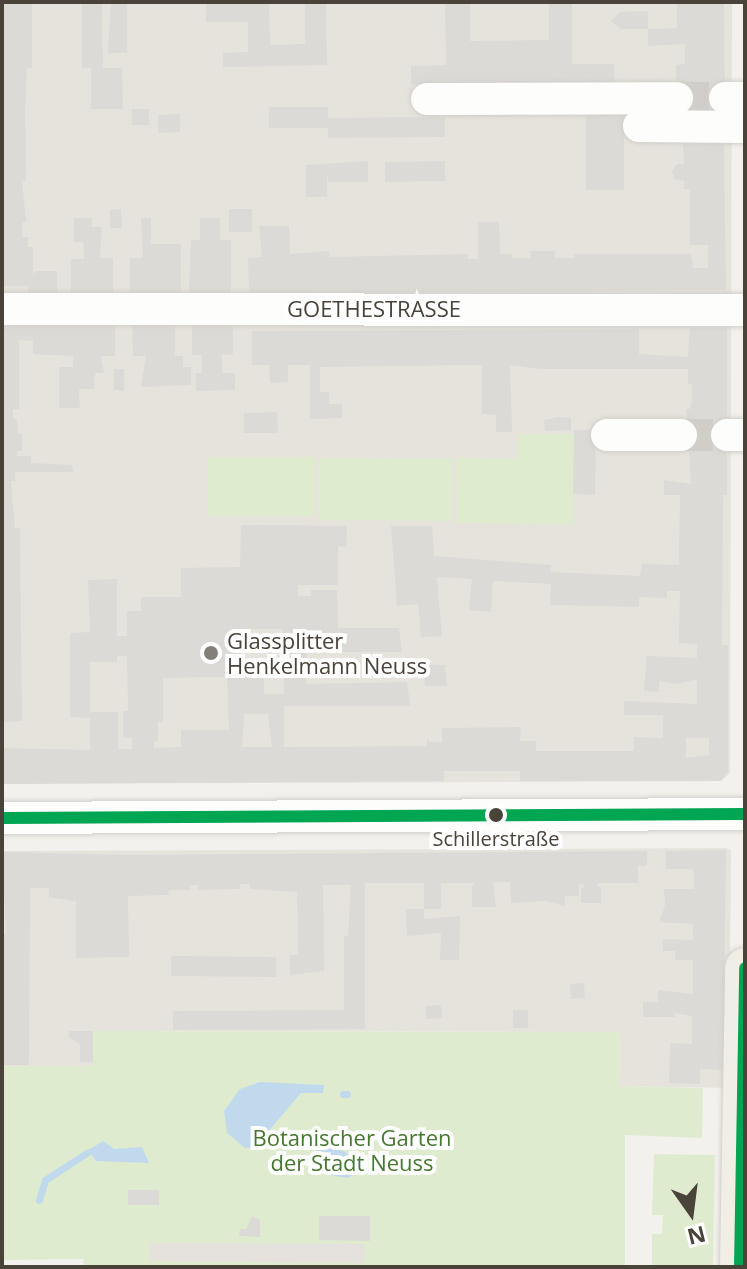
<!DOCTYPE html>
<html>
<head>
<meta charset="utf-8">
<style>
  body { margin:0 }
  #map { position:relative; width:747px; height:1269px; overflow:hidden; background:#f3f1ed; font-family:"Open Sans",sans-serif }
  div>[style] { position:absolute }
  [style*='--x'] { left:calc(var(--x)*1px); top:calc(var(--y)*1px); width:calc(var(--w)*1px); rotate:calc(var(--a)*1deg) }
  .residential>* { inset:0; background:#e6e3dc }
  .green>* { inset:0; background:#dfebcf }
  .parking>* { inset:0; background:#e5e2de }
  .water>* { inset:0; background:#c1d9ed }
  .stream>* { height:7px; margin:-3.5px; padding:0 3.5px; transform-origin:3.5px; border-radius:3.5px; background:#c1d9ed }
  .building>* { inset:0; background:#dcdad6 }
  .minor-tunnel>* { height:32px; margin-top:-16px; transform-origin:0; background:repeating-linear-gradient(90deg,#d1cec9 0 32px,transparent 0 48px) }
  .roads { filter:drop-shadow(0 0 2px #d1cfcb) drop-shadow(0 0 2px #d1cfcb) }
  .minor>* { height:32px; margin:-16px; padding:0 16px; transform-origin:16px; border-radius:16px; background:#fdfdfc }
  .major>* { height:40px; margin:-20px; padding:0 20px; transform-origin:20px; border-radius:20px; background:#f1eee5 }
  .bus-1>* { height:12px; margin:-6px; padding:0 6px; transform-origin:6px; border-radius:6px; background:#00a651 }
  .dots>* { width:22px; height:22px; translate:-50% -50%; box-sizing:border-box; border:4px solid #fff; border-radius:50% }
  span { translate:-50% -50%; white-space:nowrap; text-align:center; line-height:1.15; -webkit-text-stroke:8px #fff; paint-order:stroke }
  .bus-label { font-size:20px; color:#494339 }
  .street-label { font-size:22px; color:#494339 }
  .poi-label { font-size:22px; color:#494339 }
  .left { translate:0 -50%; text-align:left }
  .park-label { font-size:22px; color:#47782f }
  .frame { position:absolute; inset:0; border:4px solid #494339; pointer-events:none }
  .north { position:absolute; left:651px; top:1173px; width:80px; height:80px; -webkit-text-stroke:6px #fff; paint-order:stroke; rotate:166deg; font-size:22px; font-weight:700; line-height:32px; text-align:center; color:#494339 }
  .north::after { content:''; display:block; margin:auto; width:28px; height:36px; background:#494339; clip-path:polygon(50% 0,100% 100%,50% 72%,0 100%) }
</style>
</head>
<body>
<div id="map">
  <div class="residential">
    <div style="clip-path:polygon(2px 2px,732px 2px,730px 773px,721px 781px,2px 784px)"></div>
    <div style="clip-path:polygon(726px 848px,731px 850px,729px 1088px,619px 1086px,620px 1032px,94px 1031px,93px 1066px,2px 1066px,2px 851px)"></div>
  </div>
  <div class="green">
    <div style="clip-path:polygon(518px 434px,574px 434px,573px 524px,457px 523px,456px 458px,518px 459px)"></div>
    <div style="clip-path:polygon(208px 457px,315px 457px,315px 516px,208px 516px)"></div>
    <div style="clip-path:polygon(319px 458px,452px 459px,452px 521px,319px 520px)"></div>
    <div style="clip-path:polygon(93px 1031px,620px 1032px,619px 1086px,703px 1088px,702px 1138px,625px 1135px,625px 1267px,84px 1267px,83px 1259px,2px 1260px,2px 1066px,93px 1066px)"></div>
    <div style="clip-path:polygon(654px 1154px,715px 1155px,713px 1266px,652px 1265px,652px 1234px,662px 1234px,663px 1215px,652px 1215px)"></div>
  </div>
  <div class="parking">
    <div style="clip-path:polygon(149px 1243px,364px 1244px,364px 1263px,149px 1261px)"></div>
  </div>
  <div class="water">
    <div style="clip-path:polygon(260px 1082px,324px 1085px,323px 1093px,301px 1093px,255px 1147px,245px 1148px,227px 1133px,224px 1111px,240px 1089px)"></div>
    <div style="clip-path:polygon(103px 1141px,114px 1149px,142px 1147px,149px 1163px,96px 1161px,88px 1150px)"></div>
    <div style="clip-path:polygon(321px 1147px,340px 1149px,348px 1154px,358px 1172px,347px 1178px,325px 1174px,316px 1164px,316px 1150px)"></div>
  </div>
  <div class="stream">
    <div style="--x:343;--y:1094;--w:4;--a:0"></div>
    <div style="--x:39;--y:1200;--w:21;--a:-73"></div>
    <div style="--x:45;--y:1180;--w:51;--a:-33.1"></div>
  </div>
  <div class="building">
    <div style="clip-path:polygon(2px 2px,32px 2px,32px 68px,27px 68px,25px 108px,26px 181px,22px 181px,26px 222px,22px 223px,22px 237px,28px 237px,28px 247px,33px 247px,33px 275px,36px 271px,57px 271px,57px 294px,28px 294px,28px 286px,2px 286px)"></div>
    <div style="clip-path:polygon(82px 2px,102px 2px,103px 68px,122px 68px,123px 109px,91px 109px,91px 68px,82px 68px)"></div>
    <div style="clip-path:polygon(111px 2px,127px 2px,127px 53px,108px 53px)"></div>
    <div style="clip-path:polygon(206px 2px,269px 2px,270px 45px,305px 44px,305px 2px,326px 2px,327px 65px,223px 67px,223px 53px,248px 52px,248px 22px,206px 22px)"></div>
    <div style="clip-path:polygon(445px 2px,470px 2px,470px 41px,549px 40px,549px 2px,572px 2px,572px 64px,614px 64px,615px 93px,411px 84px,411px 66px,446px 65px)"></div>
    <div style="clip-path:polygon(677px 2px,724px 2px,725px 105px,677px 106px,676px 65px,685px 64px,685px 44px,648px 46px,648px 29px,677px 28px)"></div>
    <div style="clip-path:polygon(648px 11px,648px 29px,621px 29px,611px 21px,620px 12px)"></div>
    <div style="clip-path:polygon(586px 106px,624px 106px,624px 190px,586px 190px)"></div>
    <div style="clip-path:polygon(269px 107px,328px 107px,328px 118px,445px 117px,445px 137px,328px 138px,328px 128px,269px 128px)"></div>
    <div style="clip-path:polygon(132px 109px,149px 109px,149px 125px,132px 125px)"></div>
    <div style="clip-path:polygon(180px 114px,180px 132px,158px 133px,158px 115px)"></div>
    <div style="clip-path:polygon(724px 143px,726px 290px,249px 293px,248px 258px,262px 257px,259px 226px,289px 226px,290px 254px,329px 251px,329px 257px,468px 254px,468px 259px,478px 259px,478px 222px,499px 222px,500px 254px,512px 254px,512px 258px,531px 258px,530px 251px,555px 251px,555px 258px,574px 258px,574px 254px,691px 254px,693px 268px,708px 268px,708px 245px,690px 245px,690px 189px,684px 189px,684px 181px,674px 179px,672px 171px,677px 164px,684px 164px,683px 144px)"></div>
    <div style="clip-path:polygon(368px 161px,368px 182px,328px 182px,327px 171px,327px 197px,306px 197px,306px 165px)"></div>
    <div style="clip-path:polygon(445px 161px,445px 181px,385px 182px,385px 162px)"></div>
    <div style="clip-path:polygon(121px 209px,122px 228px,110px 228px,110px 210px)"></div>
    <div style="clip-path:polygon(229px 209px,252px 209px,252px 232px,229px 232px)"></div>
    <div style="clip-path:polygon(74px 218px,92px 218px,92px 227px,102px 227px,100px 258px,113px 258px,113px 293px,71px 293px,71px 259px,84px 259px,83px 242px,74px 242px)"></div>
    <div style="clip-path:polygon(141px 218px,151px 218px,151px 244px,181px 244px,181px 293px,130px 293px,130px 258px,143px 258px)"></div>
    <div style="clip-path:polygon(200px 218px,220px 218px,220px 240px,231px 240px,231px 293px,189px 293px,191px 240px,200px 240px)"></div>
    <div style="clip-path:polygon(175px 320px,175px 356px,183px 356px,183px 367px,191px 367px,191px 385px,141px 387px,146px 356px,133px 356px,132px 321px)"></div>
    <div style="clip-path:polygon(233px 320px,233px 355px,222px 354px,222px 373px,235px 373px,235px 390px,196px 391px,196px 373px,202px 373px,202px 355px,192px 355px,192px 321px)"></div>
    <div style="clip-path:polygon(2px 321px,115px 321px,115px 356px,101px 356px,104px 373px,95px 373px,94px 389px,79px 389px,80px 408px,59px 408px,59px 367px,73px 367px,73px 356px,33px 354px,33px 341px,19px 340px,19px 409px,13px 409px,13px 419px,17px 419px,18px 434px,22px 433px,22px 451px,17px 451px,17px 456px,31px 456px,31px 463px,72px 465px,73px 472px,15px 472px,15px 481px,11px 481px,15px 528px,20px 528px,22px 721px,2px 722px)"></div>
    <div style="clip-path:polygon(evenodd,690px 328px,727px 328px,727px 495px,723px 495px,722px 645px,728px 645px,728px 772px,721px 781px,520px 781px,520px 771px,444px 771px,444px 781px,2px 784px,2px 748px,90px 750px,90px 718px,70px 717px,70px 633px,90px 632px,88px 580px,117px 579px,117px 636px,127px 636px,127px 611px,141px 611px,141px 597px,181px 597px,181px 568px,240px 567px,241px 525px,347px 526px,346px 547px,338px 546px,338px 585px,298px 585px,298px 596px,311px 596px,311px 590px,337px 590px,338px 628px,399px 628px,402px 652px,307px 652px,306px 684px,407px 682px,410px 706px,284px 706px,284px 747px,427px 746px,427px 738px,430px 742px,442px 742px,442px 728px,521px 727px,520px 741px,536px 741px,536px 751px,634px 751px,634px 737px,663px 738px,663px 715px,624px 715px,624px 701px,697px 704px,697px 679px,677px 684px,659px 681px,659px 692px,644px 691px,647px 656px,697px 658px,697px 644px,679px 643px,680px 591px,667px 591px,667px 598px,639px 597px,639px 607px,550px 605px,551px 584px,493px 581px,491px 612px,469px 610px,472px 579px,437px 577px,442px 636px,421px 637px,418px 604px,397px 606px,391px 526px,432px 526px,434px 556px,551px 565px,551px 572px,640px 576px,642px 564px,679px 565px,680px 495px,664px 495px,664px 480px,691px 484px,686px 409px,690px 409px,692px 399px,692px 384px,688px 384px,688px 369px,541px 369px,510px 365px,512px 432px,496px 432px,496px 415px,482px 414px,482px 365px,320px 367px,320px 392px,329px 392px,329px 404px,342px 404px,342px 418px,310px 419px,310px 365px,288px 365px,288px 382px,270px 383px,269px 365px,252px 365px,252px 331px,639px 329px,639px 354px,688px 357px,690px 328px,241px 629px,283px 629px,284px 694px,264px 694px,264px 677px,240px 677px,241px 629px,690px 328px,117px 656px,127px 656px,128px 711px,123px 711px,123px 737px,132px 738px,132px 749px,118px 749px,118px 712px,90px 712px,90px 662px,117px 662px,117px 656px,690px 328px,227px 677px,229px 730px,181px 730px,181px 747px,154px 748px,154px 742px,158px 740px,158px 722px,163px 722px,163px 678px,227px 677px,690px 328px,244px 714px,268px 714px,272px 747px,242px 747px,244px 714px,690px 328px,686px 738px,709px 738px,709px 755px,686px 758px,686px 738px)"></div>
    <div style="clip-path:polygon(114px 369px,124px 369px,124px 391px,114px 390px)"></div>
    <div style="clip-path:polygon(277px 412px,278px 433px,244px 433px,244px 413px)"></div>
    <div style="clip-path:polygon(558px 417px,571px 418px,571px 430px,545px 431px,544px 420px)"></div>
    <div style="clip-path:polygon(574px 430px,596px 430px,595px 495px,573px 494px)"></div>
    <div style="clip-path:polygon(423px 664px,445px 665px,447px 686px,425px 686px)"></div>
    <div style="clip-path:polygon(726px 850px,723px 1070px,700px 1069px,700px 1084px,669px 1083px,670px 1043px,692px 1044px,692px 1016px,675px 1013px,675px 1017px,643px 1017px,643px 1002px,658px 1002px,658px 990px,693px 994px,693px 960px,675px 960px,675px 951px,663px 951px,663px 939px,693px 940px,693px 924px,659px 922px,665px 905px,664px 889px,694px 889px,694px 873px,692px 869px,666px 869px,666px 851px)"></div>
    <div style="clip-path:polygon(647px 851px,647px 866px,638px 866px,638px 883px,599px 883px,597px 887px,601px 887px,601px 903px,581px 903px,581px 888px,586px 887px,579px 883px,579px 896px,565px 896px,565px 906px,546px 901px,511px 903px,510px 882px,493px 882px,496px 907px,472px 907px,472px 887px,475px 883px,441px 883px,441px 909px,424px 909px,424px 883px,365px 883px,365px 1029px,173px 1030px,173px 1011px,344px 1010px,344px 936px,348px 936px,351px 885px,323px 885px,324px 971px,290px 975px,290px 955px,298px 955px,297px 892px,250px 889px,250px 884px,240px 884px,240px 889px,198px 890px,198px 885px,190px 885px,190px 890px,168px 890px,169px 895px,128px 896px,129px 957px,76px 958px,76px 901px,49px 897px,49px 888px,30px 888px,29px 1065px,2px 1065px,2px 934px,6px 934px,2px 852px,128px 855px)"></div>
    <div style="clip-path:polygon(406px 909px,424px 909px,424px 919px,460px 916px,459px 960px,440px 960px,441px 933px,407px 936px)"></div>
    <div style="clip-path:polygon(171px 956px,276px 957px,276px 977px,171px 976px)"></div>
    <div style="clip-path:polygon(584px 983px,585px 998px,571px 999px,570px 984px)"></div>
    <div style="clip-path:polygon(441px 1005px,442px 1018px,426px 1019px,426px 1006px)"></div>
    <div style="clip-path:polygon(513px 1010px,528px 1010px,528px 1028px,513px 1028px)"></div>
    <div style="clip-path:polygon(69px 1031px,93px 1031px,93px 1062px,80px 1062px,80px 1044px,69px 1037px)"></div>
    <div style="clip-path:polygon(128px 1190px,159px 1190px,159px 1205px,128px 1205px)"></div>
    <div style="clip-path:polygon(252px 1216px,260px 1220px,260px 1237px,239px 1236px,240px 1229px,246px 1229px)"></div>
    <div style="clip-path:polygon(319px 1216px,370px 1216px,370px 1241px,319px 1240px)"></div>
  </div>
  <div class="minor-tunnel">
    <div style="--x:677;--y:98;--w:48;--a:0"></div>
    <div style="--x:681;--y:435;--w:46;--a:0"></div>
  </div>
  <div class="roads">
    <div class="minor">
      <div style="--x:725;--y:98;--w:20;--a:0"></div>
      <div style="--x:427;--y:99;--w:250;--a:-0.2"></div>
      <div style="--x:639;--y:126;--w:106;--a:0.5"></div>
      <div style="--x:2;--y:309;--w:743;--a:0.08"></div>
      <div style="--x:607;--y:435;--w:74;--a:0"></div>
      <div style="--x:727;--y:435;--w:18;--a:0"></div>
      <div style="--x:2;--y:818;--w:743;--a:-0.31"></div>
    </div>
    <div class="major">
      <div style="--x:740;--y:1267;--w:299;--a:-89"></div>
    </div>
  </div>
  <div class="bus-1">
    <div style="--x:2;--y:818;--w:743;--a:-0.31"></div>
    <div style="--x:740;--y:1267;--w:299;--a:-89"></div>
  </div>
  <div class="dots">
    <div style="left:211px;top:653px;background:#848078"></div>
    <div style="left:496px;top:815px;background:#494339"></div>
  </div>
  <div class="bus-label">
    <span style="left:496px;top:838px">Schillerstraße</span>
  </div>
  <div class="street-label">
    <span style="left:374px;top:309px">GOETHESTRASSE</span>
  </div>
  <div class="poi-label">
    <span class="left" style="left:227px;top:653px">Glassplitter<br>Henkelmann Neuss</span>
  </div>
  <div class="park-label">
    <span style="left:352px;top:1150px">Botanischer Garten<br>der Stadt Neuss</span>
  </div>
  <div class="frame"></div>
  <div class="north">N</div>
</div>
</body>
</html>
